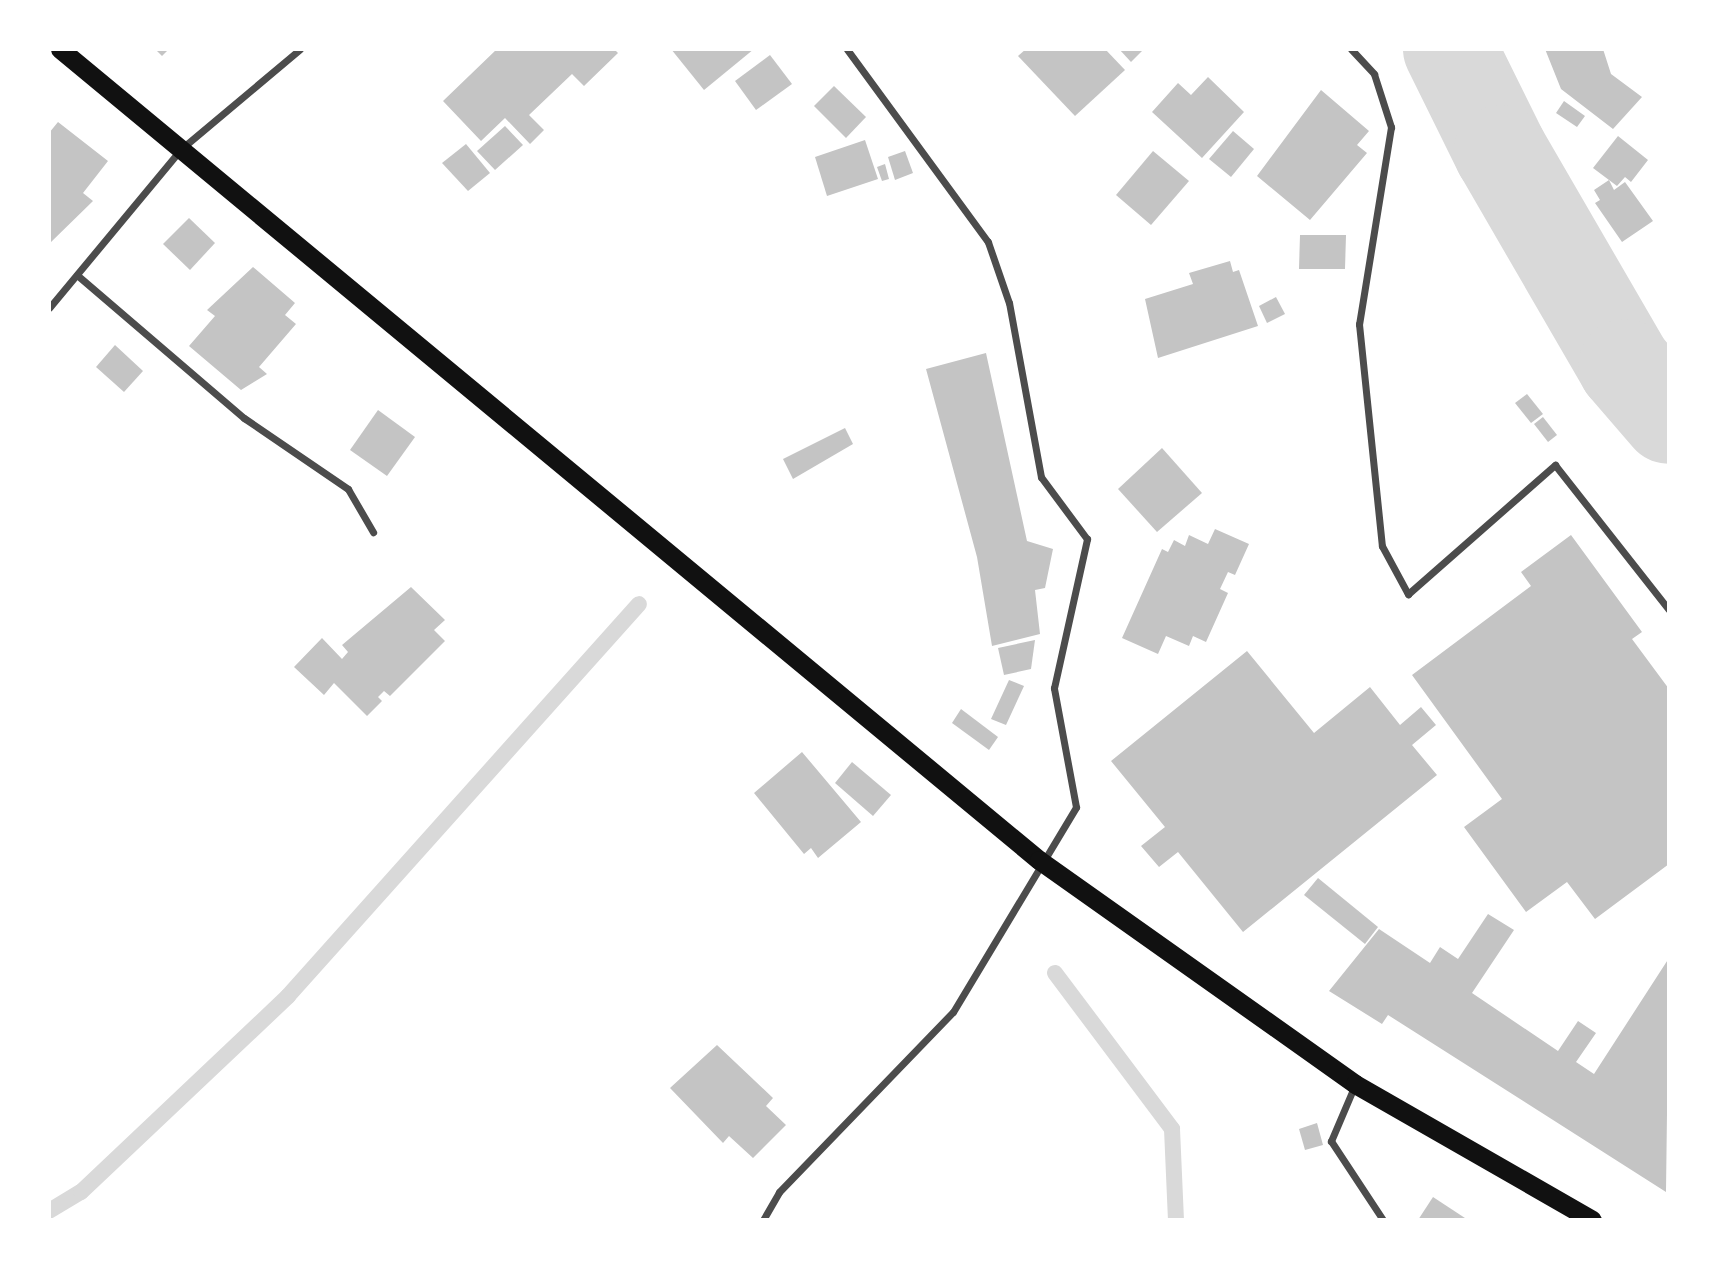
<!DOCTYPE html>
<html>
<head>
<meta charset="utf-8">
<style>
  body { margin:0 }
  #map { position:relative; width:1718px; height:1269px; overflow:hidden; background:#fff; font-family:Rubik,sans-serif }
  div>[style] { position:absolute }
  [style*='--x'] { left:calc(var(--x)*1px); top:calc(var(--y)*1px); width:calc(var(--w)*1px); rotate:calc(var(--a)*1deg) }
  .stream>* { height:16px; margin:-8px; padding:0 8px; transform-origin:8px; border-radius:8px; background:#d9d9d9 }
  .river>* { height:94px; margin:-47px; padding:0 47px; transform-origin:47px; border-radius:47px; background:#d9d9d9 }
  .building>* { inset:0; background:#c4c4c4 }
  .minor>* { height:7px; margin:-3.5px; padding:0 3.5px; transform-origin:3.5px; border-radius:3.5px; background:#4c4c4c }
  .trunk>* { height:19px; margin:-9.5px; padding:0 9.5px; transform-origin:9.5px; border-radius:9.5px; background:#111 }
  span { translate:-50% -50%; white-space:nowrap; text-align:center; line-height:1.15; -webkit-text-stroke:6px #fff; paint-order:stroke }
  .frame { position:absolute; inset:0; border:51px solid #fff; pointer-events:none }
</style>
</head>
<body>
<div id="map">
  <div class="stream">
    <div style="--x:1055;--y:973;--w:195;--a:53.1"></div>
    <div style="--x:1172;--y:1129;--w:91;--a:87.5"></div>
    <div style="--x:49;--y:1211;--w:37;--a:-31"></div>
    <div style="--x:81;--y:1192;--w:285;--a:-43.4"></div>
    <div style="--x:288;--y:996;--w:526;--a:-48.16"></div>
  </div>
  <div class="river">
    <div style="--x:1450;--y:49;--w:115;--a:63.7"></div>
    <div style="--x:1501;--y:152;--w:247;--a:59.9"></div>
    <div style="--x:1625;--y:366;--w:67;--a:49.2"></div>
  </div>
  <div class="building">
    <div style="clip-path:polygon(155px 49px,169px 49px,162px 56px)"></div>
    <div style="clip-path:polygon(497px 49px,614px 49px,618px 53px,584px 86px,572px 74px,529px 115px,544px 130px,530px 144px,505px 118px,481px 141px,443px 101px)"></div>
    <div style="clip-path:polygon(671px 49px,754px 49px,704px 90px)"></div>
    <div style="clip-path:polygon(1026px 49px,1105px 49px,1125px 70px,1075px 116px,1018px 56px)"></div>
    <div style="clip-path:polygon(1119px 49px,1144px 49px,1131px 62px)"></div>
    <div style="clip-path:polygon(1545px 49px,1603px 49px,1611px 74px,1642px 97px,1613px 129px,1561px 89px)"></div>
    <div style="clip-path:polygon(770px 55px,792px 84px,756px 110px,735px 81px)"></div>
    <div style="clip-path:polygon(1208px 77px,1244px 112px,1202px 158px,1152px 112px,1178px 83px,1191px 95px)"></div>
    <div style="clip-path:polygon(834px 86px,866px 117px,846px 138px,814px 106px)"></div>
    <div style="clip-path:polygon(1321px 90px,1369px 131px,1357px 145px,1367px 153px,1310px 220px,1257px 176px)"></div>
    <div style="clip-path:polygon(1564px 101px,1585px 116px,1577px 127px,1556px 113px)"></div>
    <div style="clip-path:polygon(58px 122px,108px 161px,83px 193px,93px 201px,49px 244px,49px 133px)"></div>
    <div style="clip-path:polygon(505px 126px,523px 145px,495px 170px,477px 151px)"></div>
    <div style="clip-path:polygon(1233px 131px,1254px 149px,1231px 177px,1209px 159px)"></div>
    <div style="clip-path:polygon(1618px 136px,1648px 160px,1631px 182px,1625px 177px,1617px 186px,1593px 168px)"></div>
    <div style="clip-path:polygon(865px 140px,878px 179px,827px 196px,815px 157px)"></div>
    <div style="clip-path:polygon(466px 144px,490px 173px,468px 191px,442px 163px)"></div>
    <div style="clip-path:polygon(905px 151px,913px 173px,895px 180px,888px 157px)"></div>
    <div style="clip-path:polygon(1153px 151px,1189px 181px,1151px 225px,1116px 195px)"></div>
    <div style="clip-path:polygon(885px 164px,889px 179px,882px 181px,877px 167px)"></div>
    <div style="clip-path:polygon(1609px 180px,1614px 190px,1625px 182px,1653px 221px,1622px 242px,1595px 203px,1600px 200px,1594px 190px)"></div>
    <div style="clip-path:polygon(189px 218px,215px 243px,190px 270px,163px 244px)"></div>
    <div style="clip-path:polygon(1300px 235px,1346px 235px,1345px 269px,1299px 269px)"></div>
    <div style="clip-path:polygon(1230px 261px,1233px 272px,1239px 270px,1258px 326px,1158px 358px,1145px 299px,1193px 284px,1189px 273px)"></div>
    <div style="clip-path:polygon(253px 267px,295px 303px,285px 315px,296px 324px,259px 367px,267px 374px,241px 390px,189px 346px,215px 316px,207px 310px)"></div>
    <div style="clip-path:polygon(1276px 297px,1285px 314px,1267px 323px,1259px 306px)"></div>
    <div style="clip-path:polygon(115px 345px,143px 371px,124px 392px,96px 367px)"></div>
    <div style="clip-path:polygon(986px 353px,1027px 541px,1053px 549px,1045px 588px,1035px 590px,1040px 634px,992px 646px,977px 557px,926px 369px)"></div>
    <div style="clip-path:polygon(1527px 394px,1543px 414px,1531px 423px,1515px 403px)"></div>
    <div style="clip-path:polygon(378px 410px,415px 437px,387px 476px,350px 450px)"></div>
    <div style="clip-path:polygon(1543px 417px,1557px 435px,1548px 442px,1534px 424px)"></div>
    <div style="clip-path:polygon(845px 428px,853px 444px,793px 479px,783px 459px)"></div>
    <div style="clip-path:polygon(1162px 448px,1202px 493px,1157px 532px,1118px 489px)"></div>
    <div style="clip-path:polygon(1215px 529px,1249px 544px,1235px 575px,1228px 572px,1220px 589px,1228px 593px,1206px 642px,1193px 636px,1189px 646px,1166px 636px,1158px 654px,1122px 638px,1162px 549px,1168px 552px,1174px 540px,1185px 546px,1189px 535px,1208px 544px)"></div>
    <div style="clip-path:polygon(1571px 535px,1642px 632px,1632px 639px,1669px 689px,1669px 864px,1595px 919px,1567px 882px,1526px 912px,1464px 827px,1502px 799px,1412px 675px,1531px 586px,1521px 572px)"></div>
    <div style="clip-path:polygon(411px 587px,445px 620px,434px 630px,445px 641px,390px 696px,384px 691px,378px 697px,382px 701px,367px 716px,334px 683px,324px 695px,294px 667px,322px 638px,342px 659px,348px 652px,342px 645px)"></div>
    <div style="clip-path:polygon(1035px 640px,1031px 669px,1004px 675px,998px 648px)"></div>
    <div style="clip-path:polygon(1247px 651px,1314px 733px,1370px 687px,1400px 725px,1421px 707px,1436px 725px,1412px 745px,1437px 775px,1243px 932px,1178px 852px,1159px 867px,1141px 846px,1165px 827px,1111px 761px)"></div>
    <div style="clip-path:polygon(1009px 680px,1024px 686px,1006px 725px,991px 719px)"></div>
    <div style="clip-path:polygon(961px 709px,998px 737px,989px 750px,952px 723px)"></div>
    <div style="clip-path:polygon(802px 752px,861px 822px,818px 858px,811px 848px,804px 854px,754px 793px)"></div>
    <div style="clip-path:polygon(852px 762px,891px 795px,873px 816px,835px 783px)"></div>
    <div style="clip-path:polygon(1318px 878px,1378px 927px,1365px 944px,1304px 895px)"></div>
    <div style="clip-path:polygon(1488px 914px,1514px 930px,1472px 993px,1558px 1051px,1578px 1021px,1596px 1033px,1576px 1062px,1594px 1074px,1669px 958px,1666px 1192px,1388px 1015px,1382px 1024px,1329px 991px,1379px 929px,1430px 963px,1440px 947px,1458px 959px)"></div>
    <div style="clip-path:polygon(717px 1045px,773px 1098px,766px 1106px,786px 1125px,753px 1158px,729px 1136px,723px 1143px,670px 1088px)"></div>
    <div style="clip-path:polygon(1317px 1123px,1323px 1145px,1305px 1150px,1299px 1129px)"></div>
    <div style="clip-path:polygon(1433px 1197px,1468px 1220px,1418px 1220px)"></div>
  </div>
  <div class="minor">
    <div style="--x:1351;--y:49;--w:34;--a:47"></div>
    <div style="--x:1374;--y:74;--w:56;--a:72.2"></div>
    <div style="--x:1391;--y:127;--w:200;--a:99.2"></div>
    <div style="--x:1359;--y:324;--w:223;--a:84.1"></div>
    <div style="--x:1382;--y:546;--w:55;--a:61.6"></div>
    <div style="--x:1408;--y:594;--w:196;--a:-41.3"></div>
    <div style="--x:1555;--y:465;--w:184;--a:51.8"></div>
    <div style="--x:77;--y:275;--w:220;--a:40.6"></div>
    <div style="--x:244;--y:418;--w:126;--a:34.3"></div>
    <div style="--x:348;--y:489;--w:50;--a:59.8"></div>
    <div style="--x:49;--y:308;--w:207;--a:-50.3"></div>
    <div style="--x:181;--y:149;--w:155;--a:-40"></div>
    <div style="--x:1354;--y:1087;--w:59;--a:113.1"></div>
    <div style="--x:1331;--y:1141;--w:95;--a:56.6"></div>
    <div style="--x:763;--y:1220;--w:32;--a:-60"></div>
    <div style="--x:779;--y:1192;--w:250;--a:-46"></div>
    <div style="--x:953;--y:1012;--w:239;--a:-59"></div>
    <div style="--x:1076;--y:807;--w:121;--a:-100.5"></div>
    <div style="--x:1054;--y:688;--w:153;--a:-77.5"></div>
    <div style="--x:1087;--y:539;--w:77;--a:-126.6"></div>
    <div style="--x:1041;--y:477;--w:177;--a:-100.4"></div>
    <div style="--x:1009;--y:303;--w:65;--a:-109"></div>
    <div style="--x:988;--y:242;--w:239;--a:-126.2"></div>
  </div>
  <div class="trunk">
    <div style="--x:60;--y:49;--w:1271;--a:39.64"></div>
    <div style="--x:1039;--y:860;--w:387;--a:35.3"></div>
    <div style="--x:1355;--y:1084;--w:273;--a:29.8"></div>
  </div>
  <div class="frame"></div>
</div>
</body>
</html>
